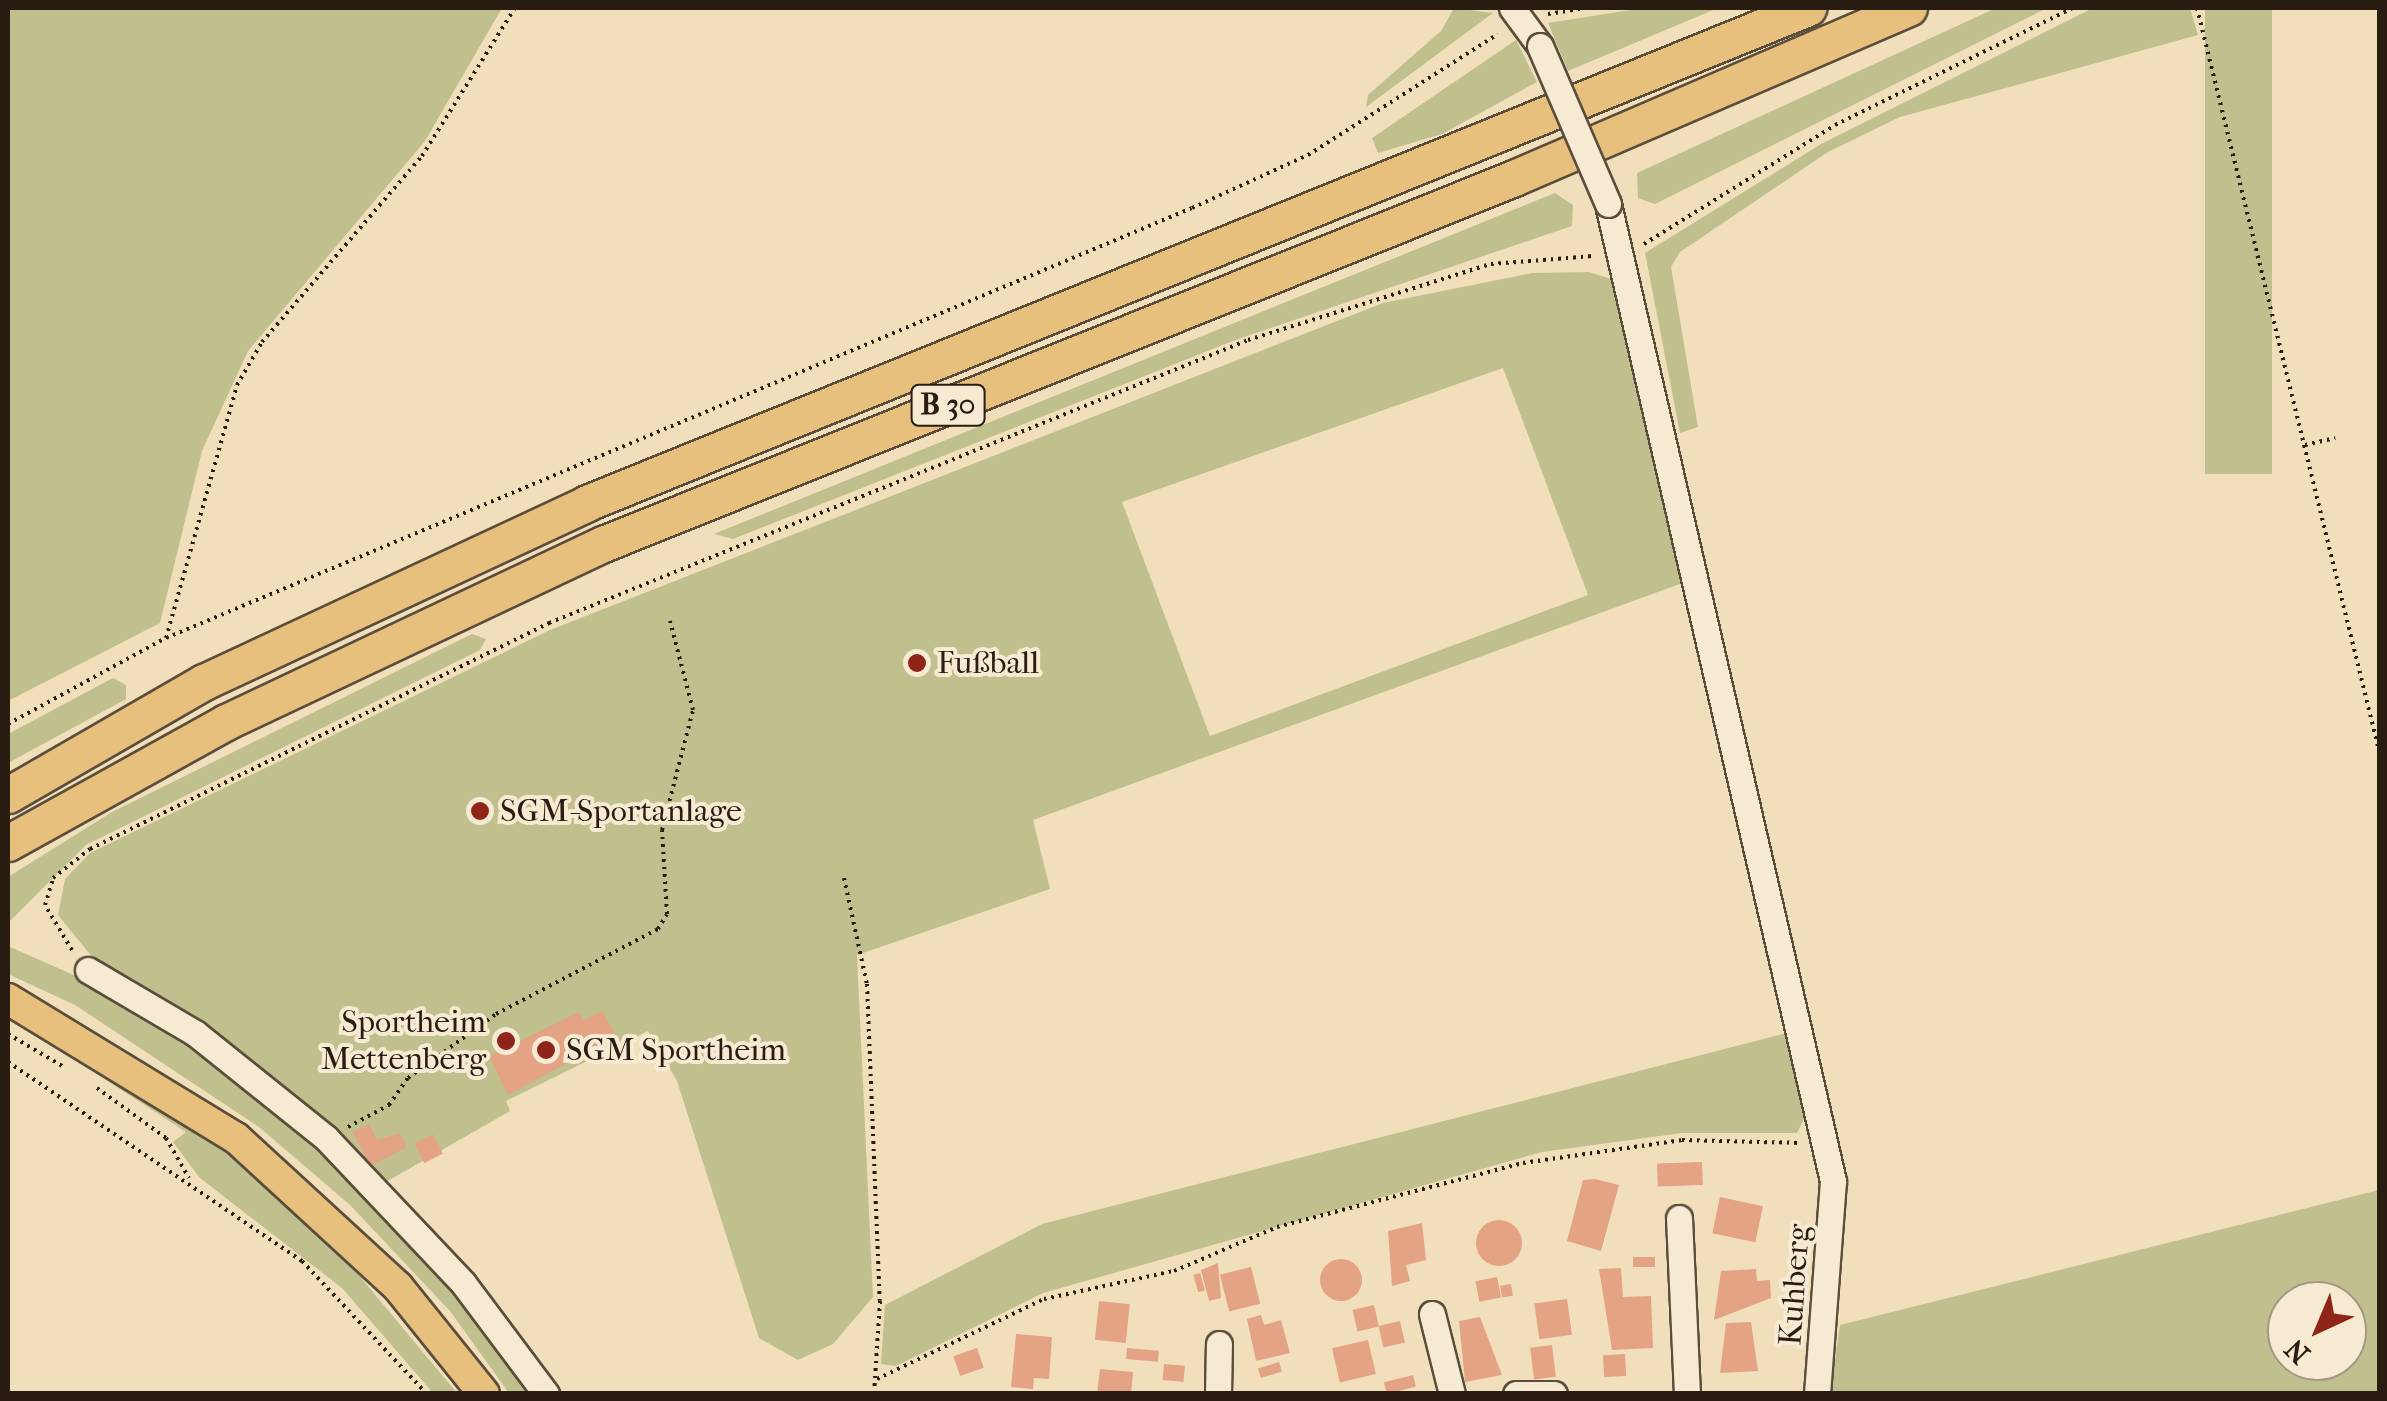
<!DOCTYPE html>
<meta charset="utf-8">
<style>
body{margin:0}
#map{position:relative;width:2387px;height:1401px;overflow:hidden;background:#f1dfbb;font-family:"IM FELL French Canon",serif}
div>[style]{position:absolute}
.green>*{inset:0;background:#bfc08d;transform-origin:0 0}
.building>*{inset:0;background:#e4a384;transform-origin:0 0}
.round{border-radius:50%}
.path>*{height:4px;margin-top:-2px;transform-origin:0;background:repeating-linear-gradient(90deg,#291c10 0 2.5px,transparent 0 7.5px)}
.roads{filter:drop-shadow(2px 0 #5b4d3b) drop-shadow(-2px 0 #5b4d3b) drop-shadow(0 2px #5b4d3b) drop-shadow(0 -2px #5b4d3b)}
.minor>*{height:25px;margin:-12.5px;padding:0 12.5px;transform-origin:12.5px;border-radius:12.5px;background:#f6ead3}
.major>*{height:30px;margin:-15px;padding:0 15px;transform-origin:15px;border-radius:15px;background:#e8c07e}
.highway>*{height:35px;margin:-17.5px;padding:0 17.5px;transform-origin:17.5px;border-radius:17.5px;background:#e8c07e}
.bridges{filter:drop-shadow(2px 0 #5b4d3b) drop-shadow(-2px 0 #5b4d3b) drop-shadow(0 2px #5b4d3b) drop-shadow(0 -2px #5b4d3b)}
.minor-bridge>*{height:25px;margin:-12.5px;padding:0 12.5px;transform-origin:12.5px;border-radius:12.5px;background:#f6ead3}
.dots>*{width:28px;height:28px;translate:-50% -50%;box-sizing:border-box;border:5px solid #f6ead3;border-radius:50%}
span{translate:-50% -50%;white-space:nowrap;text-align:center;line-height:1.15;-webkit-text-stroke:8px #f6ead3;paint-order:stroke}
.shield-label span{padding:2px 8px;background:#f6ead3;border:2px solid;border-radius:8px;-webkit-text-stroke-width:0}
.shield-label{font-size:30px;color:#291c10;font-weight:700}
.poi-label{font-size:32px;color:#291c10}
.left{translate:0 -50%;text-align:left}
.right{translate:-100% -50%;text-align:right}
.street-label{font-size:32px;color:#291c10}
.frame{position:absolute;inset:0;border:10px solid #291c10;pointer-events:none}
.north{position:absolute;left:2267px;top:1281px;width:100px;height:100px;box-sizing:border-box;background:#f6ead3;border:2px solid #a49885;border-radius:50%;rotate:224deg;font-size:28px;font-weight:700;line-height:40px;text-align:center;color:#291c10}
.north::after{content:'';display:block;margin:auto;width:35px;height:45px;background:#8f2418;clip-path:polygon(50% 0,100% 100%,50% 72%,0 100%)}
</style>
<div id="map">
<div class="green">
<div style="clip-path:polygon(8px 8px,502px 8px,425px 141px,248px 351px,202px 451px,160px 623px,8px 701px)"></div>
<div style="clip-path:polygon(1454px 8px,1493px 13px,1366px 107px,1368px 95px,1441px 31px)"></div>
<div style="clip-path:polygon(1643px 8px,1718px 8px,1568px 71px,1548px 23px)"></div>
<div style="clip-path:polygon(1996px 8px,2047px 8px,1655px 204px,1638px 198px,1637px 173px)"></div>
<div style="clip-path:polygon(2093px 8px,2190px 8px,2198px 35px,1900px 117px,1828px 152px,1680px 252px,1671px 267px,1698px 427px,1680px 433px,1645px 253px,1821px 144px)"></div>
<div style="left:2205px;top:8px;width:67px;height:466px"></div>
<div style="clip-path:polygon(1516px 40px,1537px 82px,1442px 134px,1378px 153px,1372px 138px)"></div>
<div style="clip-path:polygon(1555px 193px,1573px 205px,1572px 226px,1238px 339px,733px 539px,714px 534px)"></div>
<div style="clip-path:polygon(evenodd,1589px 272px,1614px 280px,1688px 581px,1033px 820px,1050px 889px,857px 955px,873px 1297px,833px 1344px,798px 1360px,759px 1338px,677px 1081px,648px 1031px,506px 1101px,510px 1111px,386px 1182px,299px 1102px,98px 964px,58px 915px,65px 879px,90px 853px,550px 630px,1383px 303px,1532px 273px,1589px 272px,1503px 368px,1588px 595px,1210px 736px,1122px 502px,1503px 368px)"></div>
<div style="clip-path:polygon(472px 634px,486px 639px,480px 650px,86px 845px,8px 923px,8px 877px,112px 812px)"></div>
<div style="clip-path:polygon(113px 678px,126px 685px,126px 699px,8px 763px,8px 734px)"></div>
<div style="clip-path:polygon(8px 946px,94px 984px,200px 1050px,302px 1130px,458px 1286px,536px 1393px,509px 1393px,450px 1311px,350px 1205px,259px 1127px,75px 1005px,8px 974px)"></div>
<div style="clip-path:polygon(8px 1016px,158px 1101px,253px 1172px,327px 1237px,457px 1393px,433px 1393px,342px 1288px,200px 1178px,173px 1142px,186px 1132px)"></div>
<div style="clip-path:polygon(1795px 1031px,1811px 1105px,1797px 1133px,1682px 1133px,1542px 1152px,1043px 1293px,896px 1366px,881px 1364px,885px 1305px,1042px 1224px)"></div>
<div style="clip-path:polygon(evenodd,2379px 1190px,2379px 1393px,1830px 1393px,1840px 1325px,2379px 1190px,2287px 1301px,2347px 1301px,2347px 1361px,2287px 1361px,2287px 1301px)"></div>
</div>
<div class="building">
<div style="clip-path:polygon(603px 1011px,616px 1037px,508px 1095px,489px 1056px,579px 1012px,584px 1020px)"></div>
<div style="clip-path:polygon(369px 1124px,377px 1140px,400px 1133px,407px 1147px,370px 1166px,353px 1132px)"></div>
<div style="left:433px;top:1134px;width:22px;height:21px;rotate:63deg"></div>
<div style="left:1702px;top:1162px;width:23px;height:45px;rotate:88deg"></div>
<div style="clip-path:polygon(1595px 1179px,1619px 1185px,1601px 1251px,1567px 1241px,1583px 1180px)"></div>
<div style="left:1720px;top:1197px;width:44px;height:37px;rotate:12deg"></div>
<div class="round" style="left:1476px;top:1220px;width:46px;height:46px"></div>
<div style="clip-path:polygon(1422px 1223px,1426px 1260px,1406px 1265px,1410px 1281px,1392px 1286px,1388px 1231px)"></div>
<div style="left:1655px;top:1257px;width:10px;height:22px;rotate:90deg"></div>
<div class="round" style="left:1320px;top:1259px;width:42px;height:42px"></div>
<div style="clip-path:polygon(1218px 1263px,1221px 1298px,1209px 1301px,1201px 1270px)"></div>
<div style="left:1251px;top:1267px;width:38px;height:32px;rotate:76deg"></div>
<div style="clip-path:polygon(1621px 1268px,1623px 1297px,1651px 1296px,1653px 1348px,1612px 1350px,1599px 1269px)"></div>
<div style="clip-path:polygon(1756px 1269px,1757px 1281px,1770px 1280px,1771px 1298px,1714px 1320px,1721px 1271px)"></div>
<div style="left:1200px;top:1273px;width:18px;height:7px;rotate:74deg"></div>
<div style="left:1497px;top:1277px;width:21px;height:22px;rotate:79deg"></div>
<div style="left:1511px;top:1284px;width:12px;height:11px;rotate:81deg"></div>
<div style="left:1567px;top:1299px;width:36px;height:33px;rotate:82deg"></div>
<div style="left:1099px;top:1301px;width:31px;height:39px;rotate:6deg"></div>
<div style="left:1374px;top:1305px;width:22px;height:22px;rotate:77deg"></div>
<div style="clip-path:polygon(1261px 1315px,1264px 1325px,1281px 1320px,1290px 1353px,1256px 1361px,1247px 1319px)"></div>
<div style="clip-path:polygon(1480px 1317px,1502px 1375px,1465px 1382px,1459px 1321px)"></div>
<div style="left:1400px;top:1321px;width:22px;height:22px;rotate:77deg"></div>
<div style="clip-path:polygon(1751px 1322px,1758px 1371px,1720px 1373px,1726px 1323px)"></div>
<div style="clip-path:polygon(1016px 1334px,1052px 1337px,1049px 1379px,1034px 1378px,1033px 1389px,1011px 1387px)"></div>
<div style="left:1368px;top:1340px;width:35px;height:37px;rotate:77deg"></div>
<div style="left:1552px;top:1345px;width:32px;height:22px;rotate:83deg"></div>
<div style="left:977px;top:1348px;width:21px;height:25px;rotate:71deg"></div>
<div style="left:1127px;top:1348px;width:32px;height:11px;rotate:5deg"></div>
<div style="left:1625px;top:1354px;width:22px;height:22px;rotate:87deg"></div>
<div style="left:1279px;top:1362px;width:10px;height:22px;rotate:73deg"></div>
<div style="left:1164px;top:1364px;width:21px;height:16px;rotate:5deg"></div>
<div style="clip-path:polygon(1100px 1369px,1133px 1372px,1131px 1394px,1097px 1394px)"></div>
<div style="left:1413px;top:1375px;width:12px;height:30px;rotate:76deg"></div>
</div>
<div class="path">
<div style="left:2197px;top:8px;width:769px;rotate:76.23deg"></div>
<div style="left:1548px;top:14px;width:39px;rotate:-9deg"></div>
<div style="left:1644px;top:244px;width:225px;rotate:-31.9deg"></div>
<div style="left:1835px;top:125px;width:265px;rotate:-26.2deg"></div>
<div style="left:2305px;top:445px;width:31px;rotate:-13deg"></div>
<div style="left:166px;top:638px;width:1112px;rotate:-22.74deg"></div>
<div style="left:1192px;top:208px;width:128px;rotate:-24.6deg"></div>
<div style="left:1308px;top:155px;width:225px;rotate:-32.5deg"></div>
<div style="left:8px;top:724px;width:180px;rotate:-28.6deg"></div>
<div style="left:166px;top:638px;width:263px;rotate:-74.3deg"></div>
<div style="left:237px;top:385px;width:50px;rotate:-59.8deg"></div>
<div style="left:262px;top:342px;width:245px;rotate:-49.3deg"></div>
<div style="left:422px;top:156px;width:175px;rotate:-57.9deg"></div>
<div style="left:844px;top:878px;width:108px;rotate:77.8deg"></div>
<div style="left:867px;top:984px;width:317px;rotate:87.7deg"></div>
<div style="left:880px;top:1301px;width:93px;rotate:93.7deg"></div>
<div style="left:72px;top:950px;width:52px;rotate:-121deg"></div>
<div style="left:45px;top:905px;width:28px;rotate:-73deg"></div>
<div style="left:53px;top:878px;width:47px;rotate:-38.1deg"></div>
<div style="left:90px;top:849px;width:512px;rotate:-26.21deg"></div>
<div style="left:549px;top:623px;width:754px;rotate:-22.04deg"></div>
<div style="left:1248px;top:340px;width:255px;rotate:-17.4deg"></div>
<div style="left:1491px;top:264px;width:102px;rotate:-4.5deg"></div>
<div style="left:8px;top:1034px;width:65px;rotate:30.5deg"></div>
<div style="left:8px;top:1062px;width:355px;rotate:34.1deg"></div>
<div style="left:302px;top:1261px;width:183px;rotate:46.8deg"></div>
<div style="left:97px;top:1088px;width:85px;rotate:35.9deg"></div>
<div style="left:166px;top:1138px;width:46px;rotate:60.1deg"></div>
<div style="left:348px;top:1127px;width:47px;rotate:-28.2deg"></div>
<div style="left:389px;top:1105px;width:33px;rotate:-55deg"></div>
<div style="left:408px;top:1078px;width:109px;rotate:-36deg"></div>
<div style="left:496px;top:1014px;width:183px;rotate:-27.7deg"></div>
<div style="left:658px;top:929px;width:17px;rotate:-59deg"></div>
<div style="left:667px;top:914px;width:84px;rotate:-93.4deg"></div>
<div style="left:662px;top:830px;width:124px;rotate:-75.5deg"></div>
<div style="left:693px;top:710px;width:92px;rotate:-104.5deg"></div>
<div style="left:877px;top:1379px;width:185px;rotate:-25.6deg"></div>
<div style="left:1044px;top:1299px;width:133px;rotate:-12.2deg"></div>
<div style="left:1174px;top:1271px;width:112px;rotate:-23.1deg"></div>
<div style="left:1277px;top:1227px;width:254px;rotate:-14.6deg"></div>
<div style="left:1523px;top:1163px;width:161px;rotate:-8.2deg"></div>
<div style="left:1682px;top:1140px;width:119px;rotate:1.4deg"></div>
</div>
<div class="roads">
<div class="minor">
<div style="left:1512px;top:8px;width:47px;rotate:53.6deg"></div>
<div style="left:1608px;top:204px;width:1003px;rotate:77.03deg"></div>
<div style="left:1833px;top:1181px;width:214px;rotate:94.3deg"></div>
<div style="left:88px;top:970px;width:124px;rotate:30.5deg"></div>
<div style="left:195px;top:1033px;width:168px;rotate:38.7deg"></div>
<div style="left:326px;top:1138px;width:199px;rotate:46.6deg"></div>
<div style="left:463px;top:1283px;width:139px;rotate:53.2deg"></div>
<div style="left:1679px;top:1218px;width:176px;rotate:87.4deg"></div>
<div style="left:1432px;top:1314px;width:82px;rotate:76deg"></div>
<div style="left:1218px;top:1394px;width:50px;rotate:-88.9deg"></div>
<div style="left:1516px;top:1394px;width:38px"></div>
</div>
<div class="major">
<div style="left:8px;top:999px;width:267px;rotate:31.4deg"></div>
<div style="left:236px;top:1138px;width:220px;rotate:42.6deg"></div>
<div style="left:398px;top:1287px;width:137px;rotate:51.2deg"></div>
</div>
<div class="highway">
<div style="left:8px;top:795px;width:226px;rotate:-30deg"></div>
<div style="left:204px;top:682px;width:423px;rotate:-25deg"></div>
<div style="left:587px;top:503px;width:1318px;rotate:-22.07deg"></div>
<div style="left:8px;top:843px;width:249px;rotate:-29deg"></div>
<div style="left:226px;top:722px;width:417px;rotate:-25.3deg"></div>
<div style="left:603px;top:544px;width:982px;rotate:-21.89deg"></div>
<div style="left:1514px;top:178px;width:430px;rotate:-23.3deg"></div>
</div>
</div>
<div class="bridges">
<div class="minor-bridge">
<div style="left:1540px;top:46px;width:172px;rotate:66.7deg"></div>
</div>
</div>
<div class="dots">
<div style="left:917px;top:663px;background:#8f2418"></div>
<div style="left:480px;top:811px;background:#8f2418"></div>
<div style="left:506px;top:1041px;background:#8f2418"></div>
<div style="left:546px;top:1050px;background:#8f2418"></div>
</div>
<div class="shield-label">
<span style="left:948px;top:405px">B 30</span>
</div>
<div class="poi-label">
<span class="left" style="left:937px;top:663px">Fußball</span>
<span class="left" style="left:500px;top:811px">SGM-Sportanlage</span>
<span class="right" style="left:486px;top:1041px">Sportheim<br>Mettenberg</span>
<span class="left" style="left:566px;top:1050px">SGM Sportheim</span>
</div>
<div class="street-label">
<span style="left:1795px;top:1285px;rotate:-86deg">Kuhberg</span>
</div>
<div class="frame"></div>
<div class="north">N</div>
</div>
